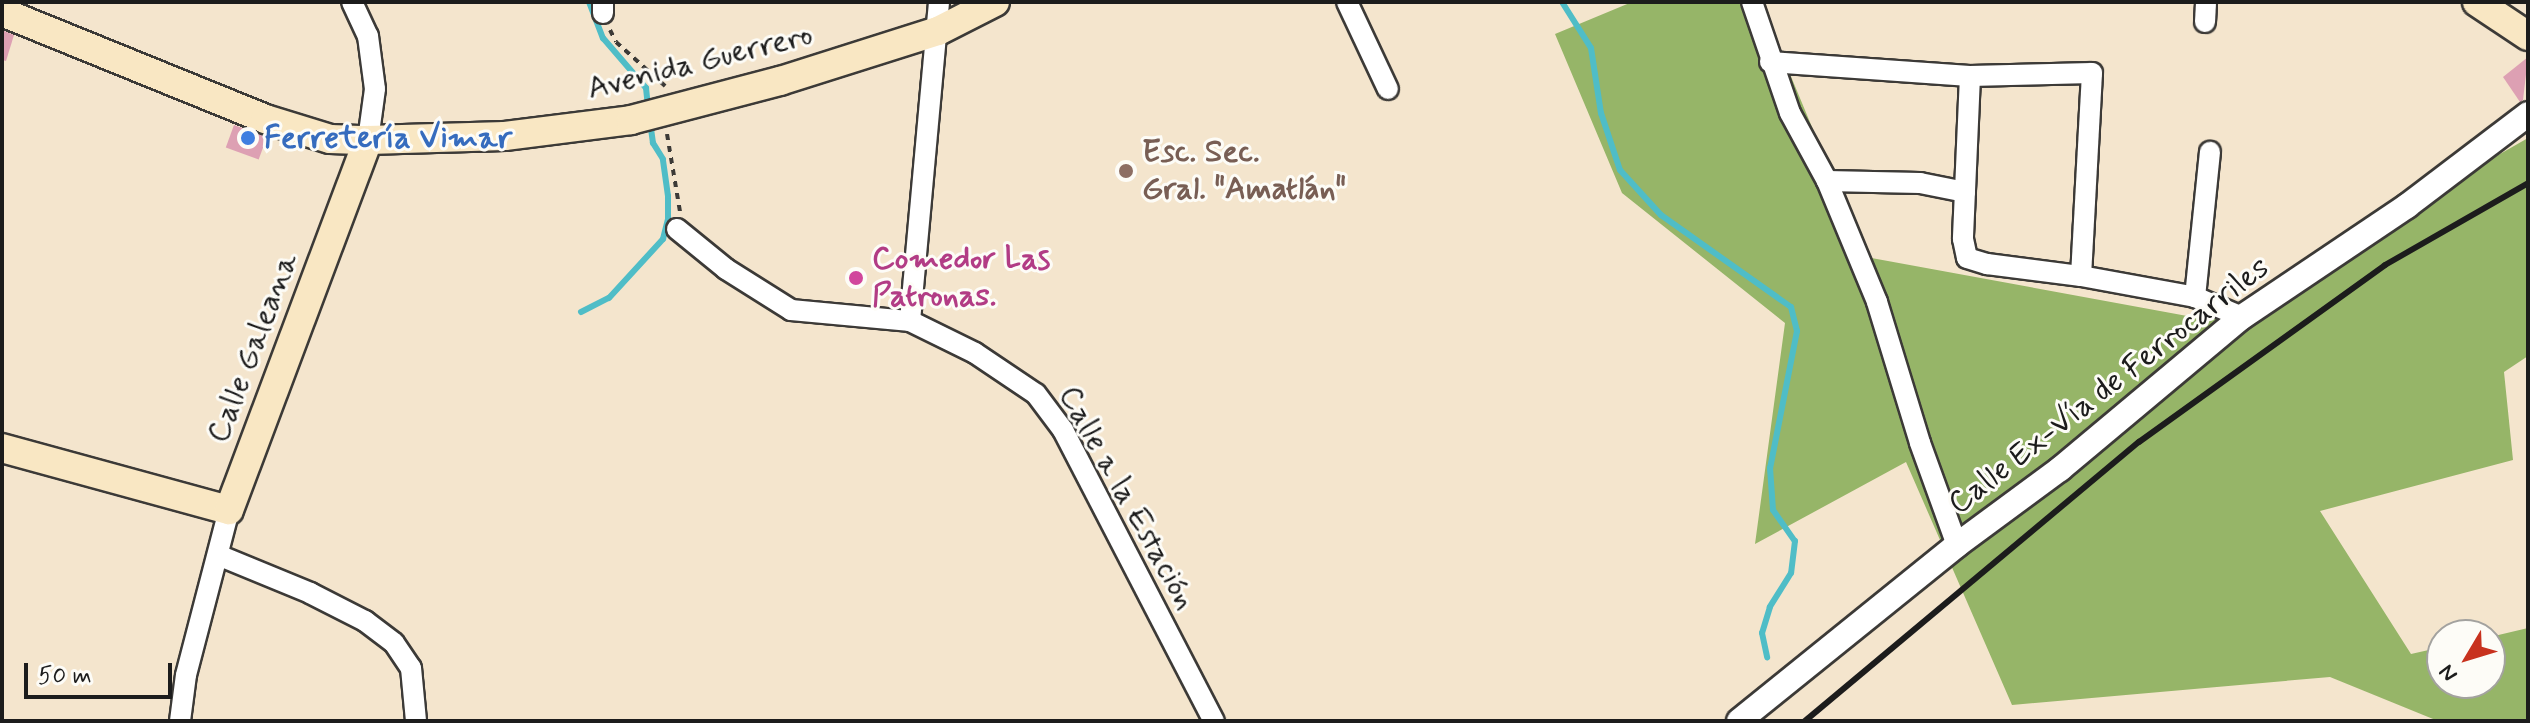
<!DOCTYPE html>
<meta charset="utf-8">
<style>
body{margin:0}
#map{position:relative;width:2530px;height:723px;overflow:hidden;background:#f4e5cd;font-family:Mynerve,sans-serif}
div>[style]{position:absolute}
.forest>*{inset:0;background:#96b568}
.stream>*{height:6px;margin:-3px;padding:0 3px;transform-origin:3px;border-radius:3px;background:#4fbdc7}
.building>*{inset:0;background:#dda0b3;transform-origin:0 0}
.path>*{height:4px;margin-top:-2px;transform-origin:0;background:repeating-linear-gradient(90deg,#3c3a37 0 6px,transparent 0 12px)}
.roads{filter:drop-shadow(2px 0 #3c3a37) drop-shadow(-2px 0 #3c3a37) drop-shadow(0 2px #3c3a37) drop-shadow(0 -2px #3c3a37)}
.minor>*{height:20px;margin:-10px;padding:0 10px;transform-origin:10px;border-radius:10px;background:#fff}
.tertiary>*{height:24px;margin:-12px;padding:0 12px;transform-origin:12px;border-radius:12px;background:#fff}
.secondary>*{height:28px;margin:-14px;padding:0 14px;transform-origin:14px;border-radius:14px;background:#f9e7c3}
.rail>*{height:6px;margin:-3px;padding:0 3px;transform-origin:3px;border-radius:3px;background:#1c1c1c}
.dots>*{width:22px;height:22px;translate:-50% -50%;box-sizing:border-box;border:4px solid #fdfcf7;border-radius:50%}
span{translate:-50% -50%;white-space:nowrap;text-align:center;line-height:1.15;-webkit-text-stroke:6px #fdfcf7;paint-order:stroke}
.street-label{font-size:32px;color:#1c1c1c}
.shop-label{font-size:32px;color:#366cbe;font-weight:700}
.left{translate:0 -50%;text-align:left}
.education-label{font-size:32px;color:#785e54;font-weight:700}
.hotel-label{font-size:32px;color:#b23c85;font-weight:700}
.frame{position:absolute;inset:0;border:4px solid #1c1c1c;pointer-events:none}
.north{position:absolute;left:2426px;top:619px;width:80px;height:80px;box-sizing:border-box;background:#fdfcf7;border:2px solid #a3a29f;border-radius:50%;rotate:232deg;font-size:22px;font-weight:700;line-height:32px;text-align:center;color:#1c1c1c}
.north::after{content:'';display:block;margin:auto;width:28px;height:36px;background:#c8321e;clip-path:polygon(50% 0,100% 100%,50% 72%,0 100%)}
.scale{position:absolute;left:24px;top:663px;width:148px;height:36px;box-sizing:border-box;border:4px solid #1c1c1c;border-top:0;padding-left:10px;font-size:24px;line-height:28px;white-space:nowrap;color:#1c1c1c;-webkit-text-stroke:6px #fdfcf7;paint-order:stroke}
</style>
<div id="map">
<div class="forest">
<div style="clip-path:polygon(1632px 2px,1760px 2px,1866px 257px,2209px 320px,2528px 138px,2528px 356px,2504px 372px,2513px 460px,2320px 511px,2411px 654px,2442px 647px,2442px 683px,2490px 683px,2490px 637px,2528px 628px,2528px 721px,2438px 721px,2330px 677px,2012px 705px,1906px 462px,1755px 544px,1785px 323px,1622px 193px,1555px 34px)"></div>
</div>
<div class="stream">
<div style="left:589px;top:2px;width:39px;rotate:69deg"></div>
<div style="left:603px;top:38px;width:66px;rotate:49.3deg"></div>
<div style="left:646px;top:88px;width:19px;rotate:84deg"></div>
<div style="left:1562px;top:2px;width:54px;rotate:57.8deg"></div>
<div style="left:1591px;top:48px;width:66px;rotate:81.3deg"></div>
<div style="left:1601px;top:113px;width:60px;rotate:71.6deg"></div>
<div style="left:1620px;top:170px;width:61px;rotate:47.7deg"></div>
<div style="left:1661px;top:215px;width:159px;rotate:35.3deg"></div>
<div style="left:1791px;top:307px;width:25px;rotate:76deg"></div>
<div style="left:1797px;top:331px;width:140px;rotate:101.1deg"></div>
<div style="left:1770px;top:468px;width:42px;rotate:85.9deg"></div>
<div style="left:1773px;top:510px;width:38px;rotate:55deg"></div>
<div style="left:1795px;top:541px;width:32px;rotate:97deg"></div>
<div style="left:1791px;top:573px;width:40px;rotate:122deg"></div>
<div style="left:1770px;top:607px;width:27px;rotate:107deg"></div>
<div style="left:1762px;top:633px;width:25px;rotate:78deg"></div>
<div style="left:581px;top:312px;width:31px;rotate:-27deg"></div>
<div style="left:609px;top:298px;width:80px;rotate:-47.5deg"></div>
<div style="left:663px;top:239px;width:21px;rotate:-76deg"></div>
<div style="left:668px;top:219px;width:23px;rotate:-90deg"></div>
<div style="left:668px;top:196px;width:37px;rotate:-98deg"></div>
<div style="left:663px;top:159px;width:19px;rotate:-122deg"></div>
<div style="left:653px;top:143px;width:21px;rotate:-98deg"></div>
</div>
<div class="building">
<div style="clip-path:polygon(2px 30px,14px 35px,6px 61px,2px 60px)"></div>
<div style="clip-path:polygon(2528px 57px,2523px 100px,2520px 102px,2503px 77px)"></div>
<div style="left:234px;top:125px;width:35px;height:24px;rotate:20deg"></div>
</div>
<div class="path">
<div style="left:610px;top:30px;width:13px;rotate:63deg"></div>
<div style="left:616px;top:42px;width:66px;rotate:41.9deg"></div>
<div style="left:667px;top:134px;width:79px;rotate:80.5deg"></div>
</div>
<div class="roads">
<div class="minor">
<div style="left:352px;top:2px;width:38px;rotate:65deg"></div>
<div style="left:368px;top:36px;width:53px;rotate:82.5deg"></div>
<div style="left:375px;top:89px;width:51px;rotate:97.8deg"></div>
<div style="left:1347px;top:2px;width:96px;rotate:64.8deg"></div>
<div style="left:1752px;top:2px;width:117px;rotate:71.1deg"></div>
<div style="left:1790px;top:113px;width:77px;rotate:61.4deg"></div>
<div style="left:1827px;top:181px;width:131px;rotate:67.5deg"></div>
<div style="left:1877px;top:302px;width:147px;rotate:73deg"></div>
<div style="left:1920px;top:443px;width:109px;rotate:70.1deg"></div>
<div style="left:603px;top:13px;width:11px;rotate:-90deg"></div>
<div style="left:2205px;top:22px;width:20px;rotate:-87deg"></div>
<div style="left:1770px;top:62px;width:200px;rotate:4deg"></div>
<div style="left:1970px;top:76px;width:122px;rotate:-1.4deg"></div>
<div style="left:2092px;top:73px;width:203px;rotate:93.1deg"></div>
<div style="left:1970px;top:76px;width:163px;rotate:92.5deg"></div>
<div style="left:1963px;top:239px;width:19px;rotate:78deg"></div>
<div style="left:1967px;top:258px;width:21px;rotate:17deg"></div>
<div style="left:1987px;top:264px;width:95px;rotate:7.3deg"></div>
<div style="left:2081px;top:276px;width:116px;rotate:10.4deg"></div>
<div style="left:2195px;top:297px;width:51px;rotate:23.1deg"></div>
<div style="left:1827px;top:181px;width:93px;rotate:1.2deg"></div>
<div style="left:1920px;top:183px;width:46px;rotate:11.3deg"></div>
<div style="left:677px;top:229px;width:63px;rotate:39.2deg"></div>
<div style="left:726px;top:269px;width:77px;rotate:32.2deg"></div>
<div style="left:791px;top:310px;width:120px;rotate:5.3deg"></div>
<div style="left:910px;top:321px;width:72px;rotate:26.2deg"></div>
<div style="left:975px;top:353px;width:73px;rotate:33.9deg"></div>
<div style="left:1036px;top:394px;width:45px;rotate:53.1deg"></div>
<div style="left:1063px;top:430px;width:328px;rotate:62.6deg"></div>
<div style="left:2195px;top:297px;width:146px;rotate:-84.1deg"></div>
<div style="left:910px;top:321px;width:320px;rotate:-84.8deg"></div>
<div style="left:218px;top:555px;width:100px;rotate:22.4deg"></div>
<div style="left:310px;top:593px;width:62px;rotate:27deg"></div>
<div style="left:365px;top:621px;width:36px;rotate:37deg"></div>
<div style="left:394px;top:643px;width:30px;rotate:56deg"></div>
<div style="left:411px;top:668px;width:53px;rotate:84.6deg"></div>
<div style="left:180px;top:721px;width:46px;rotate:-82.6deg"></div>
<div style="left:186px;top:675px;width:171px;rotate:-75.4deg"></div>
</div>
<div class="tertiary">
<div style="left:1739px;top:721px;width:280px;rotate:-38.9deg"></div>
<div style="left:1957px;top:545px;width:128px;rotate:-36.4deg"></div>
<div style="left:2060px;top:469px;width:237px;rotate:-39.9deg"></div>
<div style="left:2242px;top:317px;width:199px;rotate:-33.9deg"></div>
<div style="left:2407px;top:206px;width:152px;rotate:-37.2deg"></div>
</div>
<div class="secondary">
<div style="left:2477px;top:2px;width:61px;rotate:33.7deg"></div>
<div style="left:2px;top:12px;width:284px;rotate:22.1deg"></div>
<div style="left:265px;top:119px;width:68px;rotate:17.1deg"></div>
<div style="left:330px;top:139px;width:38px;rotate:2deg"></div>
<div style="left:368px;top:140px;width:137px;rotate:-1.7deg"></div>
<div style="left:505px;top:136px;width:127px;rotate:-7.2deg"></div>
<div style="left:631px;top:120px;width:154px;rotate:-14.7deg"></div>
<div style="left:780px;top:81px;width:166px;rotate:-17.6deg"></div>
<div style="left:938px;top:31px;width:64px;rotate:-27deg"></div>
<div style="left:2px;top:448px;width:235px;rotate:15.3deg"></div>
<div style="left:229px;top:510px;width:395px;rotate:-69.4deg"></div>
</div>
</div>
<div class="rail">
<div style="left:1805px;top:721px;width:435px;rotate:-39.9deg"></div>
<div style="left:2139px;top:442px;width:303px;rotate:-35.7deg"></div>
<div style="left:2385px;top:265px;width:165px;rotate:-29.8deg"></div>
</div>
<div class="dots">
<div style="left:248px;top:138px;background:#3f7fe0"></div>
<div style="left:1126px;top:171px;background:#8d6e63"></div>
<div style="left:856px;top:278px;background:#d1479c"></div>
</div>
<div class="street-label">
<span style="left:700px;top:62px;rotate:-14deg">Avenida Guerrero</span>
<span style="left:253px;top:348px;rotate:-69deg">Calle Galeana</span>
<span style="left:2109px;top:386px;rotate:-38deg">Calle Ex-Vía de Ferrocarriles</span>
<span style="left:1127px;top:498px;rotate:61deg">Calle a la Estación</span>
</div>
<div class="shop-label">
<span class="left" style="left:264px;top:138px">Ferretería Vimar</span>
</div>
<div class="education-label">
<span class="left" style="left:1142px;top:171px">Esc. Sec.<br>Gral. "Amatlán"</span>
</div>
<div class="hotel-label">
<span class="left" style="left:872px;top:278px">Comedor Las<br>Patronas.</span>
</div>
<div class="frame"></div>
<div class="north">N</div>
<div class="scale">50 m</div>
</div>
